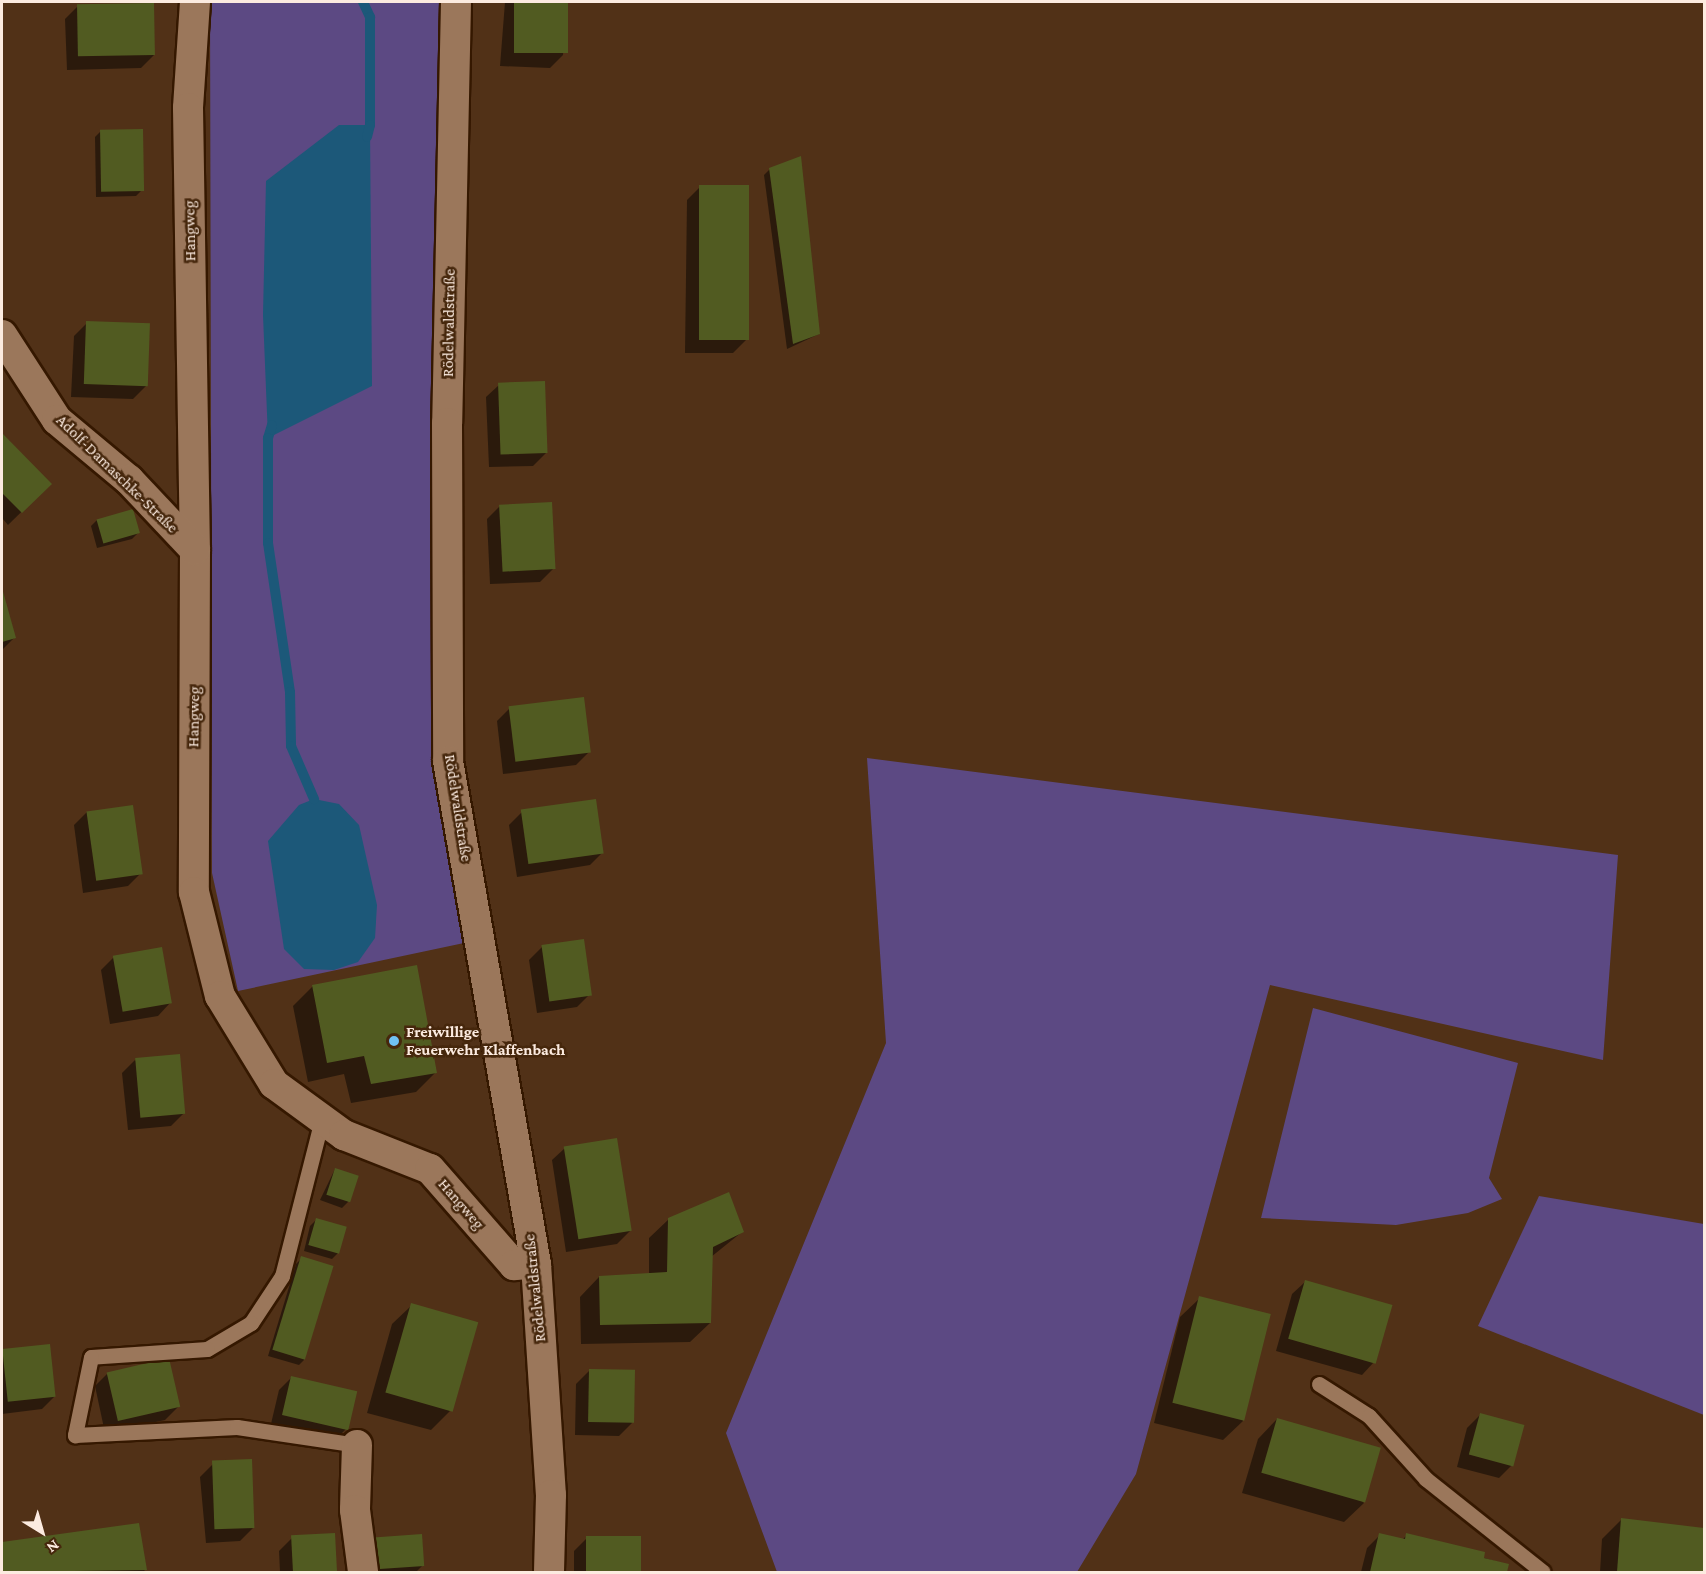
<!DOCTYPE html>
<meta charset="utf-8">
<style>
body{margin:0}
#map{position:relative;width:1706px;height:1574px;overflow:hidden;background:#513117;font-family:"Crimson Pro",serif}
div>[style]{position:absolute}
.green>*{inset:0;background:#5c4983}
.water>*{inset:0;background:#1c5879}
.shadow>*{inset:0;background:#0007}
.stream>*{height:10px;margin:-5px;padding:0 5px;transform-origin:5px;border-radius:5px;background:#1c5879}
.building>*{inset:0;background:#515b21;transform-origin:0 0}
.roads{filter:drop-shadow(2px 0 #351800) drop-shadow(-2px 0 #351800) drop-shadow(0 2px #351800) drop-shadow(0 -2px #351800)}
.lane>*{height:15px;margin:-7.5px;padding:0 7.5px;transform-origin:7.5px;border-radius:7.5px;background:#9b775b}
.street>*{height:30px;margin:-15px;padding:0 15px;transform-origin:15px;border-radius:15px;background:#9b775b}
.dots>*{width:16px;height:16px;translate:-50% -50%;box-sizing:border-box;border:3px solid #46270c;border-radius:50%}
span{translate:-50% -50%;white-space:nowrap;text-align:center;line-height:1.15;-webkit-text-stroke:5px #46270c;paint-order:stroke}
.street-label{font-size:16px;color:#fcebe0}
.poi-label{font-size:16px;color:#fcebe0;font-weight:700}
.left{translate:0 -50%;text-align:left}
.frame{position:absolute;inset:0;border:3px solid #fcebe0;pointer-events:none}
.north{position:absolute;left:12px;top:1502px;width:60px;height:60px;-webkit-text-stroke:4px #46270c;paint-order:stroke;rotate:143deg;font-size:16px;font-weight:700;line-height:24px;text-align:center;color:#fcebe0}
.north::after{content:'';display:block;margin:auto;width:21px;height:27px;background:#fcebe0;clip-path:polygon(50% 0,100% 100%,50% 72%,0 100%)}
</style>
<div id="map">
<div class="green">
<div style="clip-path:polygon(210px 2px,448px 2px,435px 757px,464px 943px,238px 991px,212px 873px)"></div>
<div style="clip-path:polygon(867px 758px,1618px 855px,1603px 1060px,1270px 985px,1136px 1474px,1077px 1572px,777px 1572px,726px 1433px,886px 1043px)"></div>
<div style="clip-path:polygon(1313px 1008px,1518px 1063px,1489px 1178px,1502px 1199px,1468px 1213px,1396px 1225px,1261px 1218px)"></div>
<div style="clip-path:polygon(1539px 1196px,1704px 1224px,1704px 1415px,1478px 1326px)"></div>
</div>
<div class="water">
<div style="clip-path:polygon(339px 125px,370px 125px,372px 386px,268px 438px,263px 315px,266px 181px)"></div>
<div style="clip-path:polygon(314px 799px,339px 804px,359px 825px,377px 905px,375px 938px,358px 962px,334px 970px,304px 969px,284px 949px,268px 841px,299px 805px)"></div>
</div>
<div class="shadow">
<div style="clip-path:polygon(505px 2px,566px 2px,563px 55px,550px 68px,500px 66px)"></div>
<div style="clip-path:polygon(78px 6px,154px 55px,141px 68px,67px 70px,65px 19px)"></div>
<div style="clip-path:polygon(101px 131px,142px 190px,136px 196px,96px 197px,95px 137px)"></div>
<div style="clip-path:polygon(770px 169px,819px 334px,787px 349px,764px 175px)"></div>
<div style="clip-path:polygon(700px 187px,746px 340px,733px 353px,685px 353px,687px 200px)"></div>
<div style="clip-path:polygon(87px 323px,146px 386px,133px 399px,71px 397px,74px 336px)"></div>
<div style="clip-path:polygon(499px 385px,546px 453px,533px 466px,489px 467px,486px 397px)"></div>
<div style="clip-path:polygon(2px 436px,50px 484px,8px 525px,2px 518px)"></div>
<div style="clip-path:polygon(500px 506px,553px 569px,540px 582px,490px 584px,487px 519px)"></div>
<div style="clip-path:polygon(97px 520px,138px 533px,132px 539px,97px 548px,91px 526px)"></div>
<div style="clip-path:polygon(2px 591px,15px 637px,2px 650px)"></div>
<div style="clip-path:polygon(510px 708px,589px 752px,576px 765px,503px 774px,497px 721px)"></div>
<div style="clip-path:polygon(87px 812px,141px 873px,128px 886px,83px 893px,74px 825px)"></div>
<div style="clip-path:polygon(522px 812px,603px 852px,590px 865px,517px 877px,509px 825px)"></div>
<div style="clip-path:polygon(542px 947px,590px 994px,577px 1007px,537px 1013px,529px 960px)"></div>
<div style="clip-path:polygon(114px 957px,170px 1003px,158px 1016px,110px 1024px,101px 970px)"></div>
<div style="clip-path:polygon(313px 986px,435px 1073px,416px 1092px,351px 1103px,344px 1074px,308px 1082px,293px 1006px)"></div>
<div style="clip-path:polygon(135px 1060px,184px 1113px,171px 1126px,128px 1130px,122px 1073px)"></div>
<div style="clip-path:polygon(565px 1148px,630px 1231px,617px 1244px,566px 1252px,552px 1160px)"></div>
<div style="clip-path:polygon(335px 1169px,348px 1202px,342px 1208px,320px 1200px)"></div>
<div style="clip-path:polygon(669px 1219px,742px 1232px,711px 1257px,710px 1323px,690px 1342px,581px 1344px,580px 1297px,599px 1277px,649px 1274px,649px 1238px)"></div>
<div style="clip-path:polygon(316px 1220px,338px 1253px,332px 1259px,304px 1251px,310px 1226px)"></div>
<div style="clip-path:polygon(302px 1258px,305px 1359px,299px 1365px,268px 1356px,296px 1264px)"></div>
<div style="clip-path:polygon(1305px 1282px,1374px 1362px,1362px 1375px,1276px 1351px,1292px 1294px)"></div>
<div style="clip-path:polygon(1200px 1298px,1243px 1421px,1223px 1440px,1154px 1423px,1180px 1317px)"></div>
<div style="clip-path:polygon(412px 1305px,450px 1411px,431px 1430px,367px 1413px,392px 1324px)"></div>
<div style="clip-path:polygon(48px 1346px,55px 1396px,42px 1409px,2px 1414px,2px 1351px)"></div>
<div style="clip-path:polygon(589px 1371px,632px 1423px,619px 1436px,575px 1435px,576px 1384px)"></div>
<div style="clip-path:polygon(108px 1373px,178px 1407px,165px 1420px,105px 1433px,95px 1386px)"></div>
<div style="clip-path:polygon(291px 1378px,346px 1429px,333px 1442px,270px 1428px,279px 1390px)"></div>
<div style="clip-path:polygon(1480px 1415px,1512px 1465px,1499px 1478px,1457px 1467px,1467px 1428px)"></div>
<div style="clip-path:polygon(1277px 1419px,1364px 1503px,1344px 1522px,1242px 1493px,1258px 1439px)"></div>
<div style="clip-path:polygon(213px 1464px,253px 1528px,240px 1541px,206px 1543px,200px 1477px)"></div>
<div style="clip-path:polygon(1622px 1519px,1704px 1529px,1704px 1572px,1600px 1572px,1602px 1539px)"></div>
<div style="clip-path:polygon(138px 1525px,145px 1570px,143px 1572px,2px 1572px,2px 1543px)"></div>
<div style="clip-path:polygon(333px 1535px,336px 1572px,280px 1572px,279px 1551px,292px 1538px)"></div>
<div style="clip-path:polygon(1380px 1535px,1402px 1540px,1407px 1535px,1508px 1565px,1506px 1572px,1361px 1572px,1367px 1548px)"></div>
<div style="clip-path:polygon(640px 1537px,640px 1572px,574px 1572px,574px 1551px,587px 1538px)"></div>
<div style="clip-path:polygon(365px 1544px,422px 1566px,416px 1572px,366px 1572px)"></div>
</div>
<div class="stream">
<div style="left:363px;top:2px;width:17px;rotate:65deg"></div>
<div style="left:370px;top:17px;width:108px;rotate:90deg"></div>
<div style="left:370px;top:125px;width:12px;rotate:104deg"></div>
<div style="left:272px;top:425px;width:14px;rotate:107deg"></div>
<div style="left:268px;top:438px;width:105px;rotate:90deg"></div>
<div style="left:268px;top:543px;width:151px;rotate:81.6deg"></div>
<div style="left:290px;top:692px;width:54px;rotate:88.9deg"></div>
<div style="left:291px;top:746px;width:58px;rotate:66.5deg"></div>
</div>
<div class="building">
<div style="left:514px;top:2px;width:54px;height:51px"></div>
<div style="left:154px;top:3px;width:52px;height:77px;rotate:89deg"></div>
<div style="left:143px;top:129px;width:62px;height:43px;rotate:89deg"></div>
<div style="clip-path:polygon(801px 156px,820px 334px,793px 344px,769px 168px)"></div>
<div style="left:699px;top:185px;width:50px;height:155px"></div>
<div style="left:86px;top:321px;width:64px;height:63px;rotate:2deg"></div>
<div style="left:545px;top:381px;width:72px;height:47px;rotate:88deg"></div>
<div style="clip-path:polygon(2px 433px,52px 484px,22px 513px,2px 493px)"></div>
<div style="left:552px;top:502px;width:67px;height:53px;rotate:87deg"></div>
<div style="left:133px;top:509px;width:25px;height:38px;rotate:74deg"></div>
<div style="clip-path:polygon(2px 588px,16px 638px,2px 642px)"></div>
<div style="left:584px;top:697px;width:56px;height:76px;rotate:83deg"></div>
<div style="left:596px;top:799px;width:55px;height:76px;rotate:82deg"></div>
<div style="left:133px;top:805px;width:70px;height:47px;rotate:82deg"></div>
<div style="left:584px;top:939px;width:57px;height:43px;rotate:82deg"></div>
<div style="left:162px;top:947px;width:57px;height:50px;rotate:80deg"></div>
<div style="clip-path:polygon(417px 965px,437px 1073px,371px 1084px,364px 1056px,327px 1063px,312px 985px)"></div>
<div style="left:180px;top:1054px;width:60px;height:45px;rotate:85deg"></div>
<div style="left:617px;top:1138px;width:94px;height:54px;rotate:81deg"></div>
<div style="left:335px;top:1168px;width:25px;height:28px;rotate:18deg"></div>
<div style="clip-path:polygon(729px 1192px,744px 1232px,713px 1247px,711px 1323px,600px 1325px,599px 1276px,667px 1272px,668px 1218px)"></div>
<div style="left:316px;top:1218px;width:32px;height:28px;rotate:16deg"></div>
<div style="left:301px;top:1256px;width:34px;height:98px;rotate:17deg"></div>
<div style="left:1305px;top:1280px;width:91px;height:61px;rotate:16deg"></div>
<div style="left:1199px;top:1296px;width:74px;height:110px;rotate:14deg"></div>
<div style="left:411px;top:1303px;width:70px;height:93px;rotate:16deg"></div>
<div style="left:50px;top:1344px;width:53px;height:48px;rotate:84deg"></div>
<div style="left:169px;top:1358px;width:50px;height:64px;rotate:77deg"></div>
<div style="left:589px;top:1369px;width:46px;height:53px;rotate:1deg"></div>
<div style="left:291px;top:1376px;width:68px;height:40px;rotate:13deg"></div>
<div style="left:1480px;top:1413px;width:46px;height:43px;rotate:15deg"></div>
<div style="left:1277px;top:1418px;width:108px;height:57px;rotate:16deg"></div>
<div style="left:252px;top:1459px;width:69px;height:40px;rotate:88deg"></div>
<div style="clip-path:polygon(1621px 1518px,1704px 1528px,1704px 1572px,1617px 1572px)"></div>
<div style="clip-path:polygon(139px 1523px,147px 1570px,2px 1572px,2px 1542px)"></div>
<div style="left:335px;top:1533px;width:39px;height:44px;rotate:87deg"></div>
<div style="clip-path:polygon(1379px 1533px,1405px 1539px,1406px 1533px,1485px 1552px,1484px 1558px,1509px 1564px,1507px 1572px,1370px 1572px)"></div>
<div style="left:422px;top:1534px;width:32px;height:52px;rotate:86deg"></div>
<div style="left:586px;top:1536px;width:55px;height:36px"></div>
</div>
<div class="roads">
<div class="lane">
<div style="left:322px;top:1119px;width:162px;rotate:104.3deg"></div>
<div style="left:282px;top:1276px;width:56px;rotate:123.4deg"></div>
<div style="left:251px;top:1323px;width:51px;rotate:149.4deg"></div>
<div style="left:207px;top:1349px;width:116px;rotate:176.1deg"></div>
<div style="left:91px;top:1357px;width:80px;rotate:101.6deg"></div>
<div style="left:75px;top:1435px;width:162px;rotate:-2.8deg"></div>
<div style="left:237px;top:1427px;width:121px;rotate:8.5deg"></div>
<div style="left:1319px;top:1384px;width:59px;rotate:32.6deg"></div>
<div style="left:1369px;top:1416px;width:85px;rotate:47.9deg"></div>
<div style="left:1426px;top:1479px;width:149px;rotate:38.5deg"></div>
</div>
<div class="street">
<div style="left:195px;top:2px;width:106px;rotate:93.8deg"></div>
<div style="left:188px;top:108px;width:442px;rotate:89.1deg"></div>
<div style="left:195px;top:550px;width:342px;rotate:90.2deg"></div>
<div style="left:194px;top:892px;width:107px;rotate:76deg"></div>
<div style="left:220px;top:996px;width:103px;rotate:58.5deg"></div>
<div style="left:274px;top:1084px;width:87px;rotate:36.1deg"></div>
<div style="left:344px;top:1135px;width:92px;rotate:21.6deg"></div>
<div style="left:430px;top:1169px;width:128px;rotate:48.8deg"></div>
<div style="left:514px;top:1265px;width:22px;rotate:-3deg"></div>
<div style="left:456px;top:2px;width:421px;rotate:91.2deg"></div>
<div style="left:447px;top:423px;width:338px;rotate:89.8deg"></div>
<div style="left:448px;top:761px;width:511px;rotate:80.08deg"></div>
<div style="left:536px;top:1264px;width:231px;rotate:86.3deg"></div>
<div style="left:551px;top:1495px;width:77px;rotate:91.5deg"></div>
<div style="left:2px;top:335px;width:101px;rotate:57.1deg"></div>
<div style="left:57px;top:420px;width:94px;rotate:39.8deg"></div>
<div style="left:129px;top:480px;width:96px;rotate:46.7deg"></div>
<div style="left:357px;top:1445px;width:65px;rotate:91.8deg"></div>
<div style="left:355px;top:1510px;width:63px;rotate:82.6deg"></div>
</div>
</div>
<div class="dots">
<div style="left:394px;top:1041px;background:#70c1f4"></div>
</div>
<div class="street-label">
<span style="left:190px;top:231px;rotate:-91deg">Hangweg</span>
<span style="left:449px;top:323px;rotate:-89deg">Rödelwaldstraße</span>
<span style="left:117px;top:474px;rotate:44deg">Adolf-Damaschke-Straße</span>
<span style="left:194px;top:717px;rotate:-89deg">Hangweg</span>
<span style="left:458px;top:808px;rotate:81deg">Rödelwaldstraße</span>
<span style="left:461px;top:1204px;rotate:49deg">Hangweg</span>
<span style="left:535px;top:1288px;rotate:-96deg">Rödelwaldstraße</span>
</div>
<div class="poi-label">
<span class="left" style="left:406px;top:1041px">Freiwillige<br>Feuerwehr Klaffenbach</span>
</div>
<div class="frame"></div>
<div class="north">N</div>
</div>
